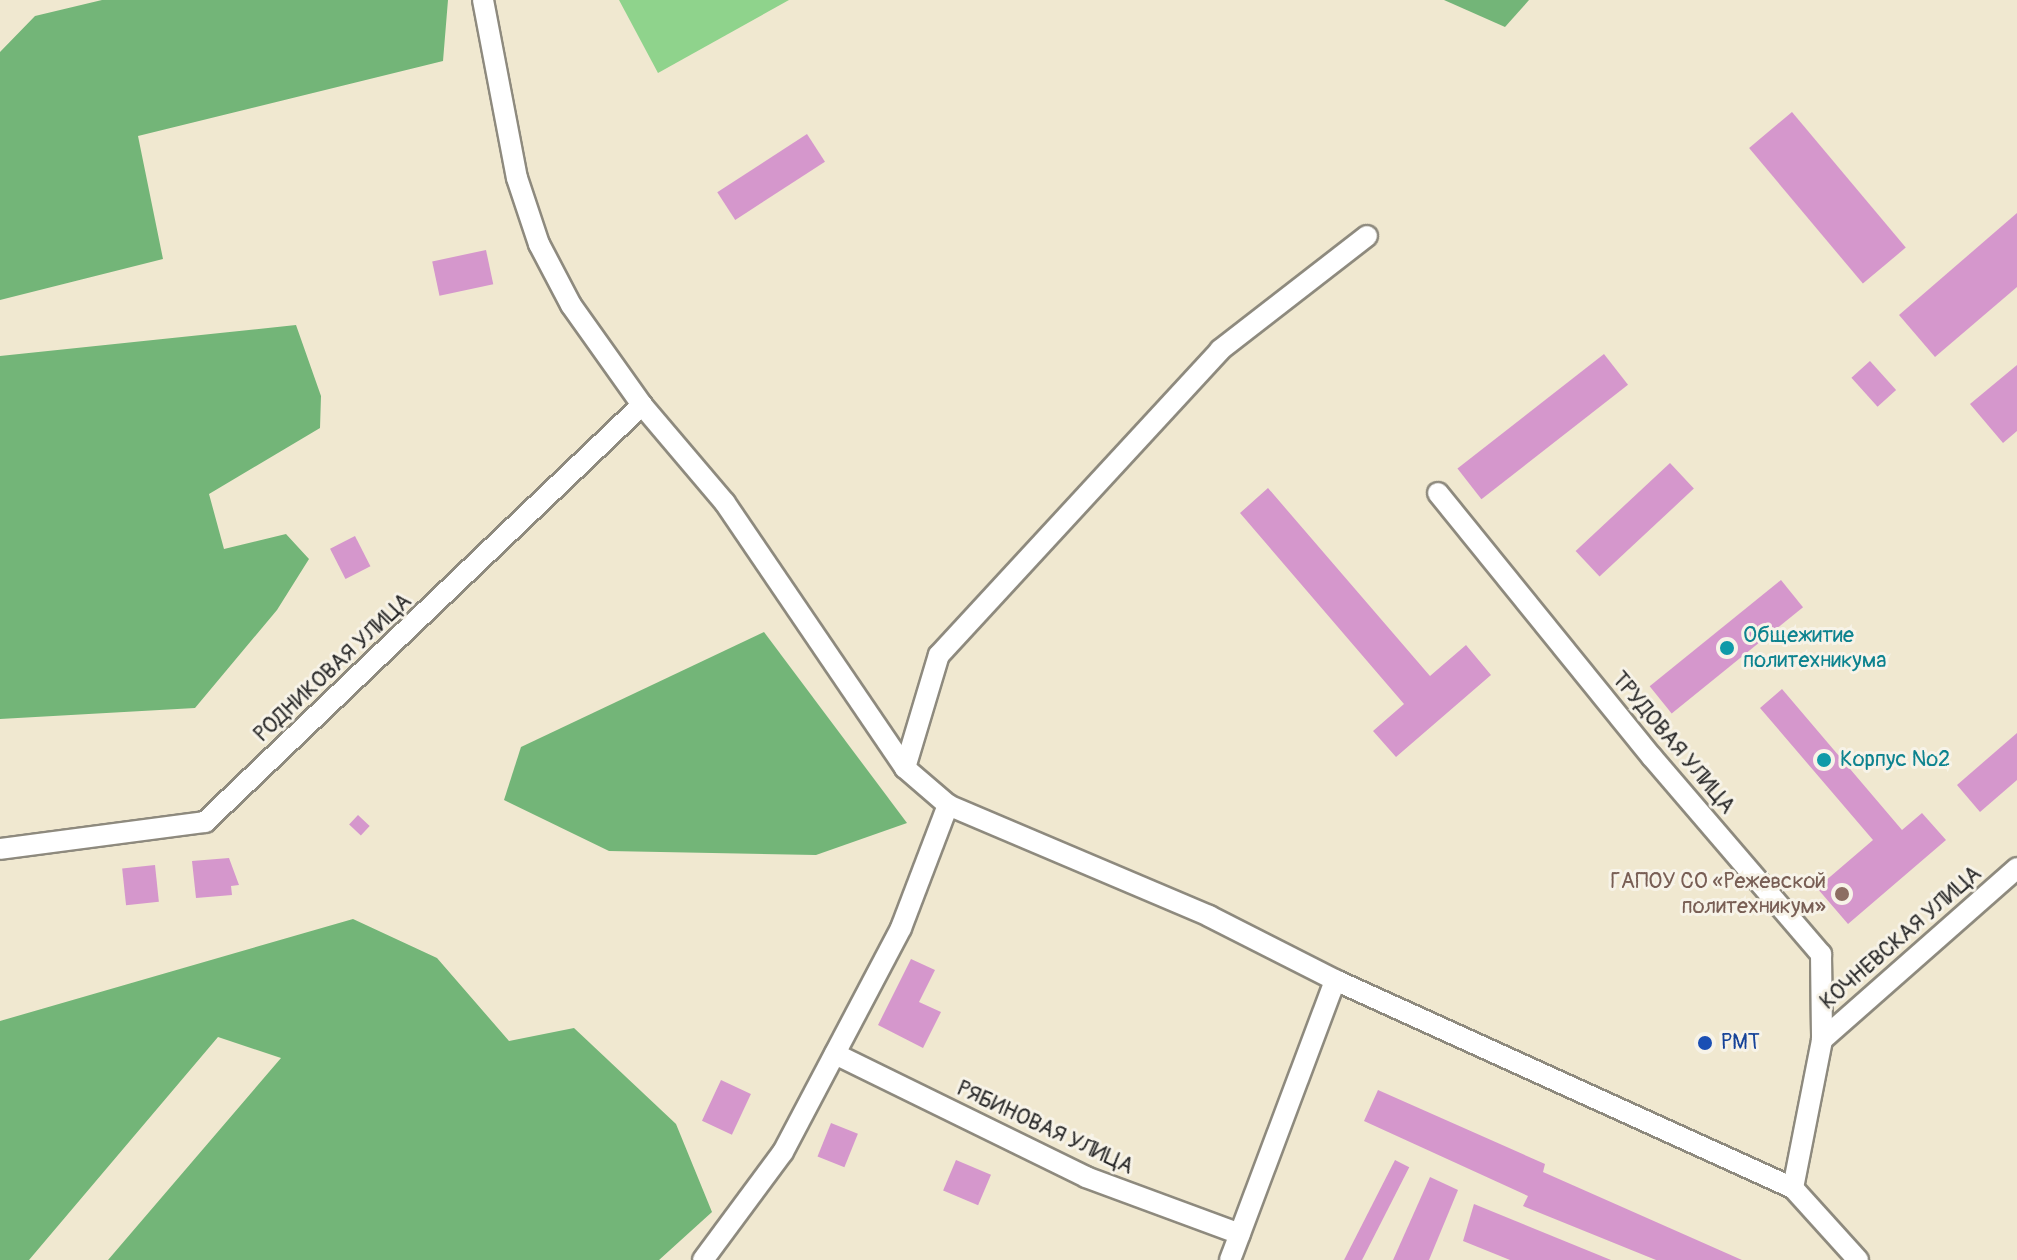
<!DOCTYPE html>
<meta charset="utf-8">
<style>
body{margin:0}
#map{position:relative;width:2017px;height:1260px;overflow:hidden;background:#f0e8d0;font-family:Pangolin,sans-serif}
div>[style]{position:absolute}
.green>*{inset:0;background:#8fd38c}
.forest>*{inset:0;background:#73b578}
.building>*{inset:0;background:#d597cc;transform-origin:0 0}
.roads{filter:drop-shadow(2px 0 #8e8a7e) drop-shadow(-2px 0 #8e8a7e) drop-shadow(0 2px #8e8a7e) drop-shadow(0 -2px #8e8a7e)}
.minor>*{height:20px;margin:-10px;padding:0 10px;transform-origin:10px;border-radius:10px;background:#fff}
.dots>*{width:22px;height:22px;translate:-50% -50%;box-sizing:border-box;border:4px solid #f7f3e8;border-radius:50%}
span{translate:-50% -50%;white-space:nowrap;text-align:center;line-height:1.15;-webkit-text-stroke:6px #f7f3e8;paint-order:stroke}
.culture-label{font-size:22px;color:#0d838f}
.left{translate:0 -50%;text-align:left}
.street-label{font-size:22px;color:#2b2b2b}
.education-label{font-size:22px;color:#785e54}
.right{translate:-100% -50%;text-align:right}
.transit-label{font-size:22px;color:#164399}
</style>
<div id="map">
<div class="green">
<div style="clip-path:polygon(619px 0,789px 0,658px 73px)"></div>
</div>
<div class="forest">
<div style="clip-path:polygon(102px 0,448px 0,443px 61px,138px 136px,163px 259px,0 300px,0 52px,35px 16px)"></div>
<div style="clip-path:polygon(1444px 0,1529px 0,1505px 27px)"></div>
<div style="clip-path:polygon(296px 325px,321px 396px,320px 428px,209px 494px,224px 549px,286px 534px,309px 559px,277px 610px,195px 708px,0 719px,0 356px)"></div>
<div style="clip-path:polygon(764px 632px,907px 823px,816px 855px,609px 851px,504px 800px,521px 747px)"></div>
<div style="clip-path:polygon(353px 919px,437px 958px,509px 1041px,574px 1028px,676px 1124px,712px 1212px,659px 1260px,108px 1260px,281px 1058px,218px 1037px,29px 1260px,0 1260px,0 1021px)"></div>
</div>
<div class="building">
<div style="left:1792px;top:112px;width:177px;height:56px;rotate:50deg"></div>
<div style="left:807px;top:134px;width:33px;height:107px;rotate:57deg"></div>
<div style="clip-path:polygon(2017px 213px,2017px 287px,1935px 357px,1899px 315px)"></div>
<div style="left:486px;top:250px;width:35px;height:55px;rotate:78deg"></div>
<div style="left:1604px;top:354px;width:39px;height:186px;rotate:52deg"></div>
<div style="left:1870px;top:361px;width:39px;height:25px;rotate:48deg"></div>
<div style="clip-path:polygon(2017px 365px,2017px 431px,2003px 443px,1970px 404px)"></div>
<div style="left:1670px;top:463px;width:35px;height:129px;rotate:47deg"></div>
<div style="clip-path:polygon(1268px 488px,1430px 676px,1466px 645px,1491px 675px,1396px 757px,1373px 731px,1404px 704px,1240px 513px)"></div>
<div style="left:355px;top:536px;width:34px;height:28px;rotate:63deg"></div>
<div style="left:1781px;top:580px;width:35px;height:169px;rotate:51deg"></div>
<div style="clip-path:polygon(1782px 689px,1902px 830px,1922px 813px,1946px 840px,1848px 924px,1817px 888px,1873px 840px,1760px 708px)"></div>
<div style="clip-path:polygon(2017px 733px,2017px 780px,1980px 812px,1957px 785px)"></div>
<div style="left:358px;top:815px;width:16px;height:13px;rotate:43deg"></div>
<div style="clip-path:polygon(229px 858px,239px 885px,231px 886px,232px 895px,196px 898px,192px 861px)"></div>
<div style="left:155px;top:865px;width:37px;height:33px;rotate:84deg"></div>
<div style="clip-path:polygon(911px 959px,935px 970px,919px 1002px,941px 1012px,923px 1048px,878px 1025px)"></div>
<div style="left:721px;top:1080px;width:33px;height:45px;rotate:25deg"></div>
<div style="clip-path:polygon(1378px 1090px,1545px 1164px,1543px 1172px,1742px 1260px,1656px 1260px,1523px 1206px,1528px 1196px,1364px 1121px)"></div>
<div style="left:831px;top:1123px;width:29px;height:36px;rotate:22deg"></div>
<div style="left:956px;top:1160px;width:38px;height:33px;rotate:23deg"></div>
<div style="left:1395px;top:1160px;width:16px;height:112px;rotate:27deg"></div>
<div style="clip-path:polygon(1430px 1177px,1458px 1190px,1429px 1260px,1393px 1260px)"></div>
<div style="clip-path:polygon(1474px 1204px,1611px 1260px,1510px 1260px,1463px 1241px)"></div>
</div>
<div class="roads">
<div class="minor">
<div style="left:483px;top:0;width:181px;rotate:79.2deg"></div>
<div style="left:517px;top:178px;width:70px;rotate:71.6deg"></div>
<div style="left:539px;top:244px;width:69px;rotate:62.3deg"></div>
<div style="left:571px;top:305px;width:123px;rotate:54.6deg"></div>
<div style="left:642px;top:405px;width:128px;rotate:49.7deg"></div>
<div style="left:725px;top:503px;width:320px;rotate:55.8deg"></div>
<div style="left:905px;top:768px;width:57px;rotate:40.7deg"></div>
<div style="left:948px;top:805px;width:284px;rotate:23deg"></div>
<div style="left:1209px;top:916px;width:141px;rotate:26.9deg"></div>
<div style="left:1335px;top:980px;width:503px;rotate:24.43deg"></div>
<div style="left:1793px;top:1188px;width:97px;rotate:47.9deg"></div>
<div style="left:1438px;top:493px;width:340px;rotate:51deg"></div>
<div style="left:1652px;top:757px;width:260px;rotate:49.4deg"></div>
<div style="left:1821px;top:954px;width:86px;rotate:89.3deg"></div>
<div style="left:905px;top:768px;width:118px;rotate:-73.3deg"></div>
<div style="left:939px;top:655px;width:415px;rotate:-47.3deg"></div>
<div style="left:1220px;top:350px;width:186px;rotate:-37.8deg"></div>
<div style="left:0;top:849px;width:207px;rotate:-7.5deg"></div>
<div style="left:205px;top:822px;width:604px;rotate:-43.66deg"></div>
<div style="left:835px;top:1054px;width:280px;rotate:26.1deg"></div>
<div style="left:1086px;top:1177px;width:164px;rotate:20.3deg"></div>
<div style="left:1793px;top:1188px;width:151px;rotate:-78.9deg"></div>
<div style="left:1822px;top:1040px;width:260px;rotate:-41.4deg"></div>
<div style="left:703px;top:1260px;width:134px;rotate:-53.5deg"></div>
<div style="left:783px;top:1152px;width:253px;rotate:-62.2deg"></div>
<div style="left:901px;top:928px;width:132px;rotate:-69.1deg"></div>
<div style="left:1230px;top:1260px;width:299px;rotate:-69.4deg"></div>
</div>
</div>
<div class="dots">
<div style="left:1727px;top:648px;background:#0f9aa8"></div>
<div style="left:1824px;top:760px;background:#0f9aa8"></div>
<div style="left:1842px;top:894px;background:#8d6e63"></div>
<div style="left:1705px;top:1043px;background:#1a4fb4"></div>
</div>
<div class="culture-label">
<span class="left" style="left:1743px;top:648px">Общежитие<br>политехникума</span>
<span class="left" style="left:1840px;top:760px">Корпус №2</span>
</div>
<div class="street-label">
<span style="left:333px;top:668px;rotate:-43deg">РОДНИКОВАЯ УЛИЦА</span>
<span style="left:1673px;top:743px;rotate:50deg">ТРУДОВАЯ УЛИЦА</span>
<span style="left:1901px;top:938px;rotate:-41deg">КОЧНЕВСКАЯ УЛИЦА</span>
<span style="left:1045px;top:1128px;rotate:25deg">РЯБИНОВАЯ УЛИЦА</span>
</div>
<div class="education-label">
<span class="right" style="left:1826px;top:894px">ГАПОУ СО «Режевской<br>политехникум»</span>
</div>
<div class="transit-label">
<span class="left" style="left:1721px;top:1043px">РМТ</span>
</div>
</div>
